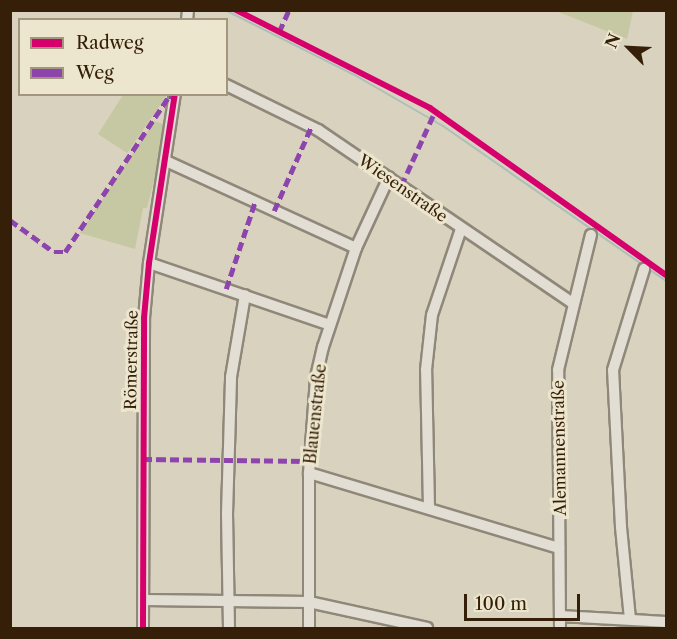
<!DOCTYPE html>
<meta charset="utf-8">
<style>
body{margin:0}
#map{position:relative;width:677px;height:639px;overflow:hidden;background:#d9d2be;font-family:"Libre Caslon Text",serif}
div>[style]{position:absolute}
.green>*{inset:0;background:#c5c8a2}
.stream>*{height:2px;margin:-1px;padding:0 1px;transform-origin:1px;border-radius:1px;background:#acc0b8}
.roads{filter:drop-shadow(2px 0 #8f887a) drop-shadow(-2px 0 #8f887a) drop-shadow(0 2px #8f887a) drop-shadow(0 -2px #8f887a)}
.minor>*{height:10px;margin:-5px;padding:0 5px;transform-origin:5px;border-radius:5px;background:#e2ded4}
.quiet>*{height:4.5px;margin-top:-2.25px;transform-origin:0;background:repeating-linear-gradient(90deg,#8e44ad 0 9px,transparent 0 13.5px)}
.cycleway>*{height:6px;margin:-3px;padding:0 3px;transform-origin:3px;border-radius:3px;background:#d6006c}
span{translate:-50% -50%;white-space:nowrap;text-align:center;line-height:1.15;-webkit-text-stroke:6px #ede6ce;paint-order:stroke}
.street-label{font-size:16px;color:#351f09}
.frame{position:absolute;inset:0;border:12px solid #351f09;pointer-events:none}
.legend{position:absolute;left:18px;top:18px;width:210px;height:78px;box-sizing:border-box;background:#ede6ce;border:2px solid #a3967f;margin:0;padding:8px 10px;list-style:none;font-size:18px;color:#351f09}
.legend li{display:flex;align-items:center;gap:12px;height:30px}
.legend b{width:30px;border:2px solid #a3967f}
.north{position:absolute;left:599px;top:18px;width:60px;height:60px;-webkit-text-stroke:4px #ede6ce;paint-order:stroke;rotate:294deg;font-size:16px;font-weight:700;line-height:24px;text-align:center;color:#351f09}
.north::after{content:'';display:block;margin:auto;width:21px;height:27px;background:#351f09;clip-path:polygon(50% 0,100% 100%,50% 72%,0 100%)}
.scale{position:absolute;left:464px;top:594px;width:116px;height:27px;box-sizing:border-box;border:3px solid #351f09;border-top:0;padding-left:8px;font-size:18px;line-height:21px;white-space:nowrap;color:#351f09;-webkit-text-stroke:4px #ede6ce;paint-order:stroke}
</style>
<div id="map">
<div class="green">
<div style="clip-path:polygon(556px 11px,633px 10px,633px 11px,627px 39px)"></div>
<div style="clip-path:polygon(123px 95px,167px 95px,127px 153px,98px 134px)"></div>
<div style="clip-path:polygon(154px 121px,163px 124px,157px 168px,147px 208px,143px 208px,135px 249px,80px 233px)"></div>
</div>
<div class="stream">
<div style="left:225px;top:10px;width:149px;rotate:26.7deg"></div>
<div style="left:358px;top:77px;width:98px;rotate:30deg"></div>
<div style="left:443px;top:126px;width:272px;rotate:34.8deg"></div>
</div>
<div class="roads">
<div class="minor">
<div style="left:187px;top:20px;width:10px;rotate:-84deg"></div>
<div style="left:226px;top:85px;width:102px;rotate:26.1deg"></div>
<div style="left:318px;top:130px;width:308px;rotate:34.2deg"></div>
<div style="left:166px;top:161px;width:209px;rotate:24.6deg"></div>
<div style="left:149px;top:263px;width:191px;rotate:18.9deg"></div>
<div style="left:309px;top:473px;width:261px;rotate:16.7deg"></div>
<div style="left:429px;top:508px;width:138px;rotate:-91.2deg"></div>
<div style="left:426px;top:370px;width:55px;rotate:-83.8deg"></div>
<div style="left:432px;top:315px;width:91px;rotate:-71.4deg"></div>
<div style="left:144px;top:600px;width:165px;rotate:0.7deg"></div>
<div style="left:309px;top:602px;width:121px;rotate:12.4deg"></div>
<div style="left:560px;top:616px;width:106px;rotate:3.2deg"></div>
<div style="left:630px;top:619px;width:92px;rotate:-95.6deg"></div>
<div style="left:621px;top:527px;width:157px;rotate:-92.9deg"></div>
<div style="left:613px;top:370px;width:106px;rotate:-72.9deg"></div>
<div style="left:143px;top:628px;width:310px;rotate:-89.8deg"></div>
<div style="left:144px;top:318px;width:55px;rotate:-84.8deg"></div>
<div style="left:149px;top:263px;width:171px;rotate:-81.3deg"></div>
<div style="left:229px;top:628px;width:114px;rotate:-91deg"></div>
<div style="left:227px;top:514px;width:137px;rotate:-88.3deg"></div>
<div style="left:231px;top:377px;width:83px;rotate:-80.3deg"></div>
<div style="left:309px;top:628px;width:155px;rotate:-90deg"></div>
<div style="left:309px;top:473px;width:96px;rotate:-85.8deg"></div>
<div style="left:316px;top:377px;width:31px;rotate:-77deg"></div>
<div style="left:323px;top:347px;width:104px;rotate:-71.6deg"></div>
<div style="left:356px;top:248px;width:78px;rotate:-65.1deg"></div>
<div style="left:560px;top:628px;width:258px;rotate:-90.4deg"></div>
<div style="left:558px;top:370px;width:139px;rotate:-76.3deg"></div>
</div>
</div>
<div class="quiet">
<div style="left:279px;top:32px;width:24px;rotate:-66deg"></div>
<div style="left:401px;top:186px;width:82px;rotate:-65.6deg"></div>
<div style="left:274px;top:211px;width:92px;rotate:-66.2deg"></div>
<div style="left:10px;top:220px;width:54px;rotate:36deg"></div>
<div style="left:54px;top:252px;width:11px"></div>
<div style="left:65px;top:252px;width:187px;rotate:-56.3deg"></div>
<div style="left:169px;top:96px;width:6px;rotate:9deg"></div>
<div style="left:226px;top:289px;width:92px;rotate:-71.6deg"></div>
<div style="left:143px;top:459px;width:166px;rotate:0.7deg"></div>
</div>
<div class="cycleway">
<div style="left:236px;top:10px;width:217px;rotate:26.8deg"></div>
<div style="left:430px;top:108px;width:289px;rotate:35.3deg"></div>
<div style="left:143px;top:628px;width:310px;rotate:-89.8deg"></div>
<div style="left:144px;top:318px;width:55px;rotate:-84.8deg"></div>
<div style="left:149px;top:263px;width:171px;rotate:-81.3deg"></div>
</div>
<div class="street-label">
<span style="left:403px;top:188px;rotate:35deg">Wiesenstraße</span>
<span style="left:131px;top:360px;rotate:-89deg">Römerstraße</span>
<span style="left:315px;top:414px;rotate:-84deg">Blauenstraße</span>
<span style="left:559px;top:448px;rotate:-91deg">Alemannenstraße</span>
</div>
<div class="frame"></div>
<ul class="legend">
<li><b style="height:8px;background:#d6006c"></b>Radweg</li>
<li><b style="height:8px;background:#8e44ad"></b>Weg</li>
</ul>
<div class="north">N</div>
<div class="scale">100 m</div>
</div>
